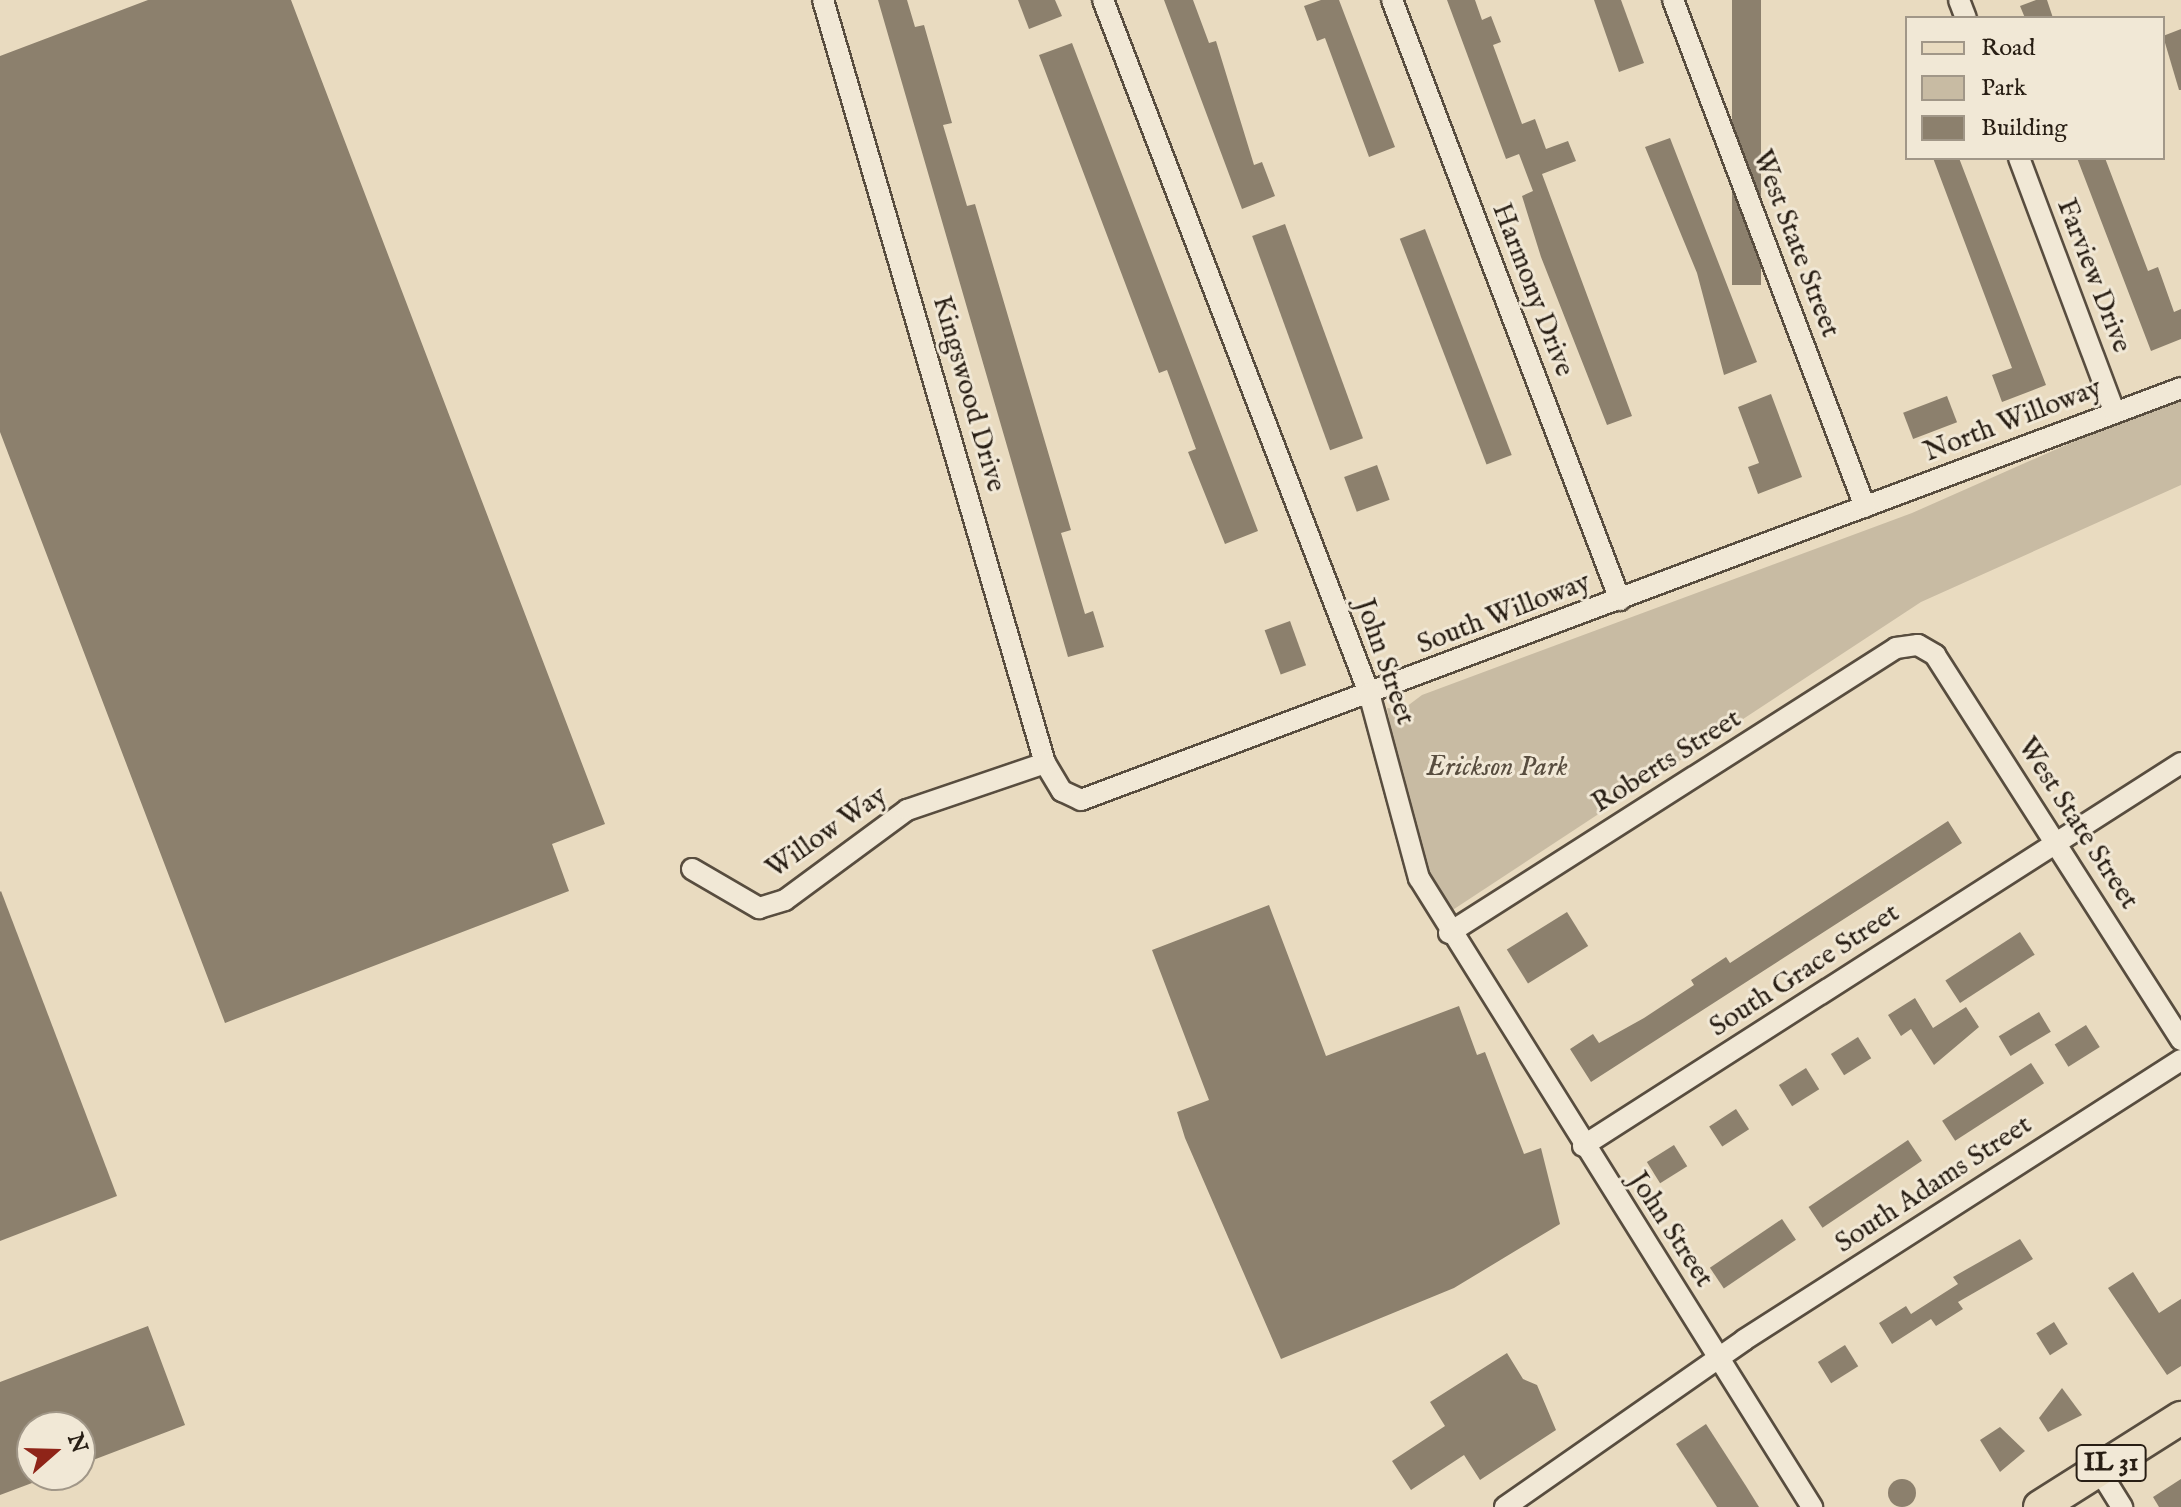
<!DOCTYPE html>
<style>
body{margin:0}
#map{position:relative;width:2181px;height:1507px;overflow:hidden;background:#e9dbc0;font-family:"IM FELL English",serif}
div>[style]{position:absolute}
.green>*{inset:0;background:#c8bba3}
.building>*{inset:0;background:#8c806d;transform-origin:0 0}
.round{border-radius:50%}
.roads{filter:drop-shadow(2px 0 #584d3f) drop-shadow(-2px 0 #584d3f) drop-shadow(0 2px #584d3f) drop-shadow(0 -2px #584d3f)}
.street>*{height:20px;margin:-10px;padding:0 10px;transform-origin:10px;border-radius:10px;background:#f1e8d6}
.primary>*{height:32px;margin:-16px;padding:0 16px;transform-origin:16px;border-radius:16px;background:#e9dbc0}
span{translate:-50% -50%;white-space:nowrap;text-align:center;line-height:1.15;-webkit-text-stroke:6px #f1e8d6;paint-order:stroke}
.shield-label span{padding:2px 6px;background:#f1e8d6;border:2px solid;border-radius:6px;-webkit-text-stroke-width:0}
.shield-label{font-size:26px;color:#281e14;font-weight:700}
.street-label{font-size:28px;color:#281e14}
.park-label{font-size:28px;color:#584d3f;font-style:italic}
.legend{position:absolute;left:1905px;top:16px;width:260px;height:144px;box-sizing:border-box;background:#f1e8d6;border:2px solid #a19788;margin:0;padding:10px 14px;list-style:none;font-size:24px;color:#281e14}
.legend li{display:flex;align-items:center;gap:16px;height:40px}
.legend b{width:40px;border:2px solid #a19788}
.north{position:absolute;left:16px;top:1411px;width:80px;height:80px;box-sizing:border-box;background:#f1e8d6;border:2px solid #a19788;border-radius:50%;rotate:70deg;font-size:22px;font-weight:700;line-height:32px;text-align:center;color:#281e14}
.north::after{content:'';display:block;margin:auto;width:28px;height:36px;background:#8f2418;clip-path:polygon(50% 0,100% 100%,50% 72%,0 100%)}
</style>
<div id="map">
<div class="green">
<div style="clip-path:polygon(2181px 394px,2181px 485px,1921px 602px,1445px 915px,1412px 843px,1387px 708px,1402px 710px,1422px 695px,1912px 513px)"></div>
</div>
<div class="building">
<div style="clip-path:polygon(148px 0,291px 0,605px 824px,552px 844px,569px 891px,225px 1023px,0 432px,0 56px)"></div>
<div style="clip-path:polygon(878px 0,907px 0,915px 27px,924px 25px,952px 123px,943px 125px,967px 206px,975px 204px,1071px 530px,1061px 533px,1085px 614px,1093px 611px,1104px 647px,1068px 657px)"></div>
<div style="clip-path:polygon(1018px 0,1055px 0,1062px 16px,1029px 29px)"></div>
<div style="clip-path:polygon(1164px 0,1193px 0,1209px 43px,1216px 41px,1254px 165px,1262px 162px,1275px 196px,1242px 209px)"></div>
<div style="clip-path:polygon(1321px 0,1339px 0,1395px 147px,1369px 157px,1325px 38px,1317px 41px,1304px 6px)"></div>
<div style="clip-path:polygon(1447px 0,1475px 0,1482px 20px,1491px 16px,1501px 42px,1493px 45px,1522px 124px,1535px 119px,1546px 149px,1568px 141px,1576px 161px,1542px 174px,1632px 416px,1607px 425px,1541px 257px,1522px 196px,1533px 191px,1519px 154px,1506px 159px)"></div>
<div style="clip-path:polygon(1594px 0,1621px 0,1644px 63px,1619px 72px)"></div>
<div style="left:1732px;top:0;width:29px;height:285px"></div>
<div style="clip-path:polygon(2036px 0,2047px 0,2053px 18px,2025px 18px,2020px 6px)"></div>
<div style="clip-path:polygon(2181px 29px,2181px 90px,2179px 90px,2163px 36px)"></div>
<div style="clip-path:polygon(1072px 43px,1258px 531px,1225px 544px,1188px 452px,1196px 449px,1167px 370px,1159px 373px,1039px 55px)"></div>
<div style="clip-path:polygon(1670px 138px,1757px 362px,1724px 375px,1697px 273px,1645px 147px)"></div>
<div style="clip-path:polygon(1933px 158px,1959px 158px,2046px 385px,2002px 402px,1992px 375px,2012px 368px)"></div>
<div style="clip-path:polygon(2077px 158px,2105px 158px,2148px 271px,2158px 267px,2174px 312px,2181px 309px,2181px 339px,2151px 351px)"></div>
<div style="left:1285px;top:224px;width:228px;height:35px;rotate:70deg"></div>
<div style="left:1425px;top:229px;width:242px;height:27px;rotate:69deg"></div>
<div style="clip-path:polygon(1771px 394px,1802px 477px,1758px 494px,1748px 467px,1759px 463px,1738px 407px)"></div>
<div style="left:1947px;top:396px;width:28px;height:47px;rotate:69deg"></div>
<div style="left:1377px;top:465px;width:37px;height:35px;rotate:70deg"></div>
<div style="left:1290px;top:621px;width:47px;height:27px;rotate:70deg"></div>
<div style="clip-path:polygon(1948px 821px,1962px 843px,1591px 1082px,1570px 1049px,1593px 1034px,1599px 1043px,1644px 1018px,1694px 985px,1691px 980px,1726px 957px,1730px 963px)"></div>
<div style="clip-path:polygon(1px 891px,117px 1196px,0 1241px,0 892px)"></div>
<div style="clip-path:polygon(1269px 905px,1326px 1056px,1459px 1006px,1477px 1055px,1485px 1052px,1524px 1154px,1541px 1148px,1560px 1224px,1454px 1288px,1281px 1359px,1185px 1138px,1177px 1112px,1209px 1100px,1152px 950px)"></div>
<div style="left:1567px;top:912px;width:40px;height:71px;rotate:58deg"></div>
<div style="left:2020px;top:932px;width:27px;height:89px;rotate:57deg"></div>
<div style="clip-path:polygon(1915px 998px,1933px 1028px,1966px 1007px,1979px 1027px,1934px 1065px,1911px 1029px,1901px 1036px,1888px 1015px)"></div>
<div style="left:2039px;top:1012px;width:23px;height:47px;rotate:59deg"></div>
<div style="left:2086px;top:1025px;width:26px;height:37px;rotate:58deg"></div>
<div style="left:1858px;top:1037px;width:25px;height:32px;rotate:58deg"></div>
<div style="left:2031px;top:1063px;width:24px;height:106px;rotate:57deg"></div>
<div style="left:1806px;top:1068px;width:25px;height:32px;rotate:58deg"></div>
<div style="left:1736px;top:1109px;width:24px;height:32px;rotate:57deg"></div>
<div style="left:1908px;top:1140px;width:25px;height:120px;rotate:56deg"></div>
<div style="left:1674px;top:1145px;width:25px;height:32px;rotate:58deg"></div>
<div style="left:1782px;top:1219px;width:25px;height:87px;rotate:56deg"></div>
<div style="clip-path:polygon(2020px 1239px,2033px 1259px,1958px 1302px,1963px 1309px,1936px 1326px,1931px 1319px,1892px 1344px,1879px 1323px,1906px 1306px,1911px 1314px,1958px 1284px,1953px 1277px)"></div>
<div style="clip-path:polygon(2133px 1272px,2159px 1313px,2181px 1299px,2181px 1366px,2167px 1375px,2108px 1288px)"></div>
<div style="left:2054px;top:1322px;width:26px;height:21px;rotate:58deg"></div>
<div style="clip-path:polygon(148px 1326px,185px 1425px,80px 1465px,80px 1427px,32px 1427px,32px 1483px,0 1495px,0 1382px)"></div>
<div style="left:1845px;top:1345px;width:25px;height:32px;rotate:58deg"></div>
<div style="clip-path:polygon(1507px 1353px,1523px 1379px,1537px 1385px,1556px 1430px,1480px 1480px,1464px 1455px,1411px 1490px,1392px 1461px,1445px 1426px,1430px 1402px)"></div>
<div style="clip-path:polygon(2062px 1388px,2082px 1415px,2048px 1432px,2039px 1418px)"></div>
<div style="clip-path:polygon(1706px 1424px,1746px 1486px,1759px 1507px,1717px 1507px,1676px 1444px)"></div>
<div style="clip-path:polygon(2000px 1427px,2025px 1451px,2000px 1472px,1980px 1440px)"></div>
<div style="clip-path:polygon(2181px 1479px,2181px 1507px,2159px 1507px,2153px 1497px)"></div>
<div class="round" style="left:1888px;top:1479px;width:28px;height:28px"></div>
</div>
<div class="roads">
<div class="street">
<div style="left:823px;top:0;width:795px;rotate:73.78deg"></div>
<div style="left:1045px;top:763px;width:33px;rotate:59deg"></div>
<div style="left:1062px;top:791px;width:21px;rotate:25deg"></div>
<div style="left:1081px;top:800px;width:1175px;rotate:-20.53deg"></div>
<div style="left:1103px;top:0;width:742px;rotate:69deg"></div>
<div style="left:1369px;top:693px;width:192px;rotate:74.9deg"></div>
<div style="left:1419px;top:878px;width:742px;rotate:58deg"></div>
<div style="left:1392px;top:0;width:642px;rotate:69.19deg"></div>
<div style="left:1673px;top:0;width:542px;rotate:69.26deg"></div>
<div style="left:1959px;top:0;width:19px;rotate:69deg"></div>
<div style="left:2019px;top:158px;width:272px;rotate:69.4deg"></div>
<div style="left:692px;top:869px;width:78px;rotate:30.2deg"></div>
<div style="left:759px;top:908px;width:27px;rotate:-17deg"></div>
<div style="left:785px;top:900px;width:152px;rotate:-36.4deg"></div>
<div style="left:907px;top:810px;width:146px;rotate:-18.8deg"></div>
<div style="left:1449px;top:933px;width:530px;rotate:-32.52deg"></div>
<div style="left:1896px;top:648px;width:22px;rotate:-8deg"></div>
<div style="left:1918px;top:645px;width:20px;rotate:30deg"></div>
<div style="left:1935px;top:655px;width:457px;rotate:57.4deg"></div>
<div style="left:1583px;top:1146px;width:710px;rotate:-32.64deg"></div>
<div style="left:2099px;top:1470px;width:44px;rotate:58.1deg"></div>
<div style="left:1505px;top:1507px;width:292px;rotate:-34.9deg"></div>
<div style="left:1744px;top:1340px;width:519px;rotate:-32.65deg"></div>
</div>
<div class="primary">
<div style="left:2040px;top:1507px;width:167px;rotate:-32.3deg"></div>
</div>
</div>
<div class="shield-label">
<span style="left:2111px;top:1463px">IL 31</span>
</div>
<div class="street-label">
<span style="left:1795px;top:244px;rotate:69deg">West State Street</span>
<span style="left:2093px;top:276px;rotate:69deg">Farview Drive</span>
<span style="left:1532px;top:290px;rotate:69deg">Harmony Drive</span>
<span style="left:968px;top:394px;rotate:74deg">Kingswood Drive</span>
<span style="left:2013px;top:421px;rotate:-21deg">North Willoway</span>
<span style="left:1504px;top:614px;rotate:-21deg">South Willoway</span>
<span style="left:1384px;top:662px;rotate:71deg">John Street</span>
<span style="left:1667px;top:762px;rotate:-32deg">Roberts Street</span>
<span style="left:2077px;top:824px;rotate:57deg">West State Street</span>
<span style="left:827px;top:833px;rotate:-35deg">Willow Way</span>
<span style="left:1805px;top:971px;rotate:-33deg">South Grace Street</span>
<span style="left:1934px;top:1185px;rotate:-33deg">South Adams Street</span>
<span style="left:1670px;top:1230px;rotate:57deg">John Street</span>
</div>
<div class="park-label">
<span style="left:1497px;top:768px">Erickson Park</span>
</div>
<ul class="legend">
<li><b style="height:10px;background:#e9dbc0"></b>Road</li>
<li><b style="height:22px;background:#c8bba3"></b>Park</li>
<li><b style="height:22px;background:#8c806d"></b>Building</li>
</ul>
<div class="north">N</div>
</div>
